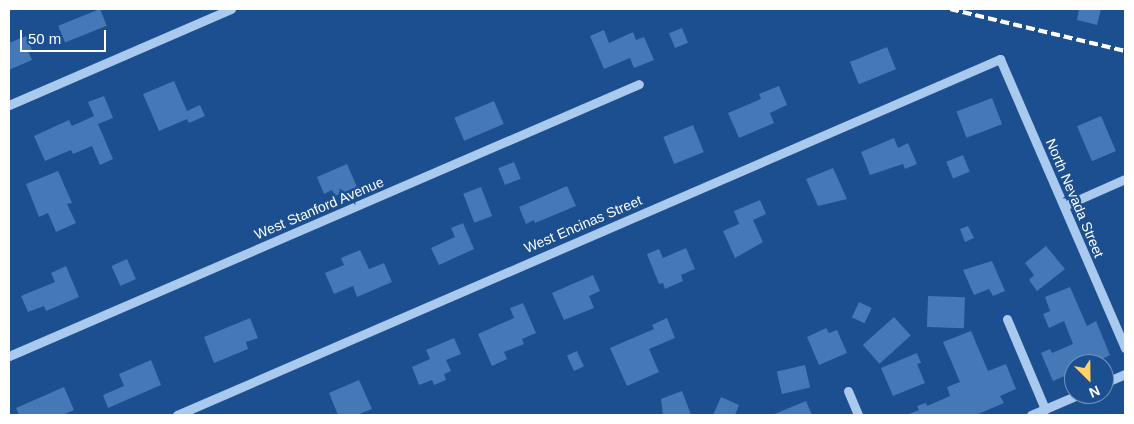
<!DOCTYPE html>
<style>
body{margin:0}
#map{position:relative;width:1134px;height:424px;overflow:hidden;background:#1b4f8f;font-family:Helvetica,sans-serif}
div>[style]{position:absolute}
.building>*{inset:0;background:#4478b7;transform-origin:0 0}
.minor>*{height:9px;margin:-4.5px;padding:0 4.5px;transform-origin:4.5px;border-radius:4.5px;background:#a9c9ee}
.rail>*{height:4px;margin-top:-2px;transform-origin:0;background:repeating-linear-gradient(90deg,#fff 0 9px,transparent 0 13px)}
span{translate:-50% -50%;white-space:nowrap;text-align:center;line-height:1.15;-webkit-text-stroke:4.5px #1b4f8f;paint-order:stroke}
.street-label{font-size:14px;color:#fff}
.frame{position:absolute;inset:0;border:10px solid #fff;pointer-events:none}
.north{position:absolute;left:1064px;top:354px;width:50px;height:50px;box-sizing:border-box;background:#1b4f8f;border:1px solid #7695bc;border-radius:50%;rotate:157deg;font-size:14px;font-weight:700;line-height:20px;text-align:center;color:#fff}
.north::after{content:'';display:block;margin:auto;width:18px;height:22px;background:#ffd166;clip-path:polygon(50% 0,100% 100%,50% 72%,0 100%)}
.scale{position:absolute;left:20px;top:30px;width:86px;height:22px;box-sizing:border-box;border:2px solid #fff;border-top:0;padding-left:6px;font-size:15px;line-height:18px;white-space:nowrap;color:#fff;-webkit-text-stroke:4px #1b4f8f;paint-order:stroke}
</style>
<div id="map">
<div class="building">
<div style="left:100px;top:9px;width:18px;height:45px;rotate:68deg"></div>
<div style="clip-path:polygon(1079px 9px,1101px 9px,1097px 25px,1077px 20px)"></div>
<div style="left:682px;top:28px;width:16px;height:14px;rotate:68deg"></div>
<div style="clip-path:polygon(604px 30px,609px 43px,633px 32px,636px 40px,644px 37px,654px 60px,634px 68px,630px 58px,604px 69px,590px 36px)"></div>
<div style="clip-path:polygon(26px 36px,32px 50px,28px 51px,32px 60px,9px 70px,9px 43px)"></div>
<div style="left:887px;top:47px;width:24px;height:40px;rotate:68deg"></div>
<div style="clip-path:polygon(174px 81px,187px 111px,200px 105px,205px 116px,189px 123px,187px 119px,159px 131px,143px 94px)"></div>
<div style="clip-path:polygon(779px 86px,787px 105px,770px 113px,774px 123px,739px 138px,728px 113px,761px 99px,759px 94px)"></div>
<div style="clip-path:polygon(104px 96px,113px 118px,98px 124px,113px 159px,100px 165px,92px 146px,73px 154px,71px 150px,45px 161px,34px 136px,69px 120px,72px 126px,94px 116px,88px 102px)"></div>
<div style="left:992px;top:98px;width:28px;height:38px;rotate:69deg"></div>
<div style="left:494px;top:101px;width:25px;height:43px;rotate:67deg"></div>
<div style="left:1101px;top:116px;width:38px;height:26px;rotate:67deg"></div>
<div style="left:693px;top:125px;width:29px;height:32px;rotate:68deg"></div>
<div style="clip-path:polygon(894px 138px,898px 148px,908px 143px,917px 164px,905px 169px,903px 164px,870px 175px,861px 152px)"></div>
<div style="left:963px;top:155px;width:18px;height:18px;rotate:68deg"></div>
<div style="left:514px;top:162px;width:18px;height:17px;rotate:68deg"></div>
<div style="clip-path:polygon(347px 164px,357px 187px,335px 196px,332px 190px,324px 194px,317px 177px)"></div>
<div style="clip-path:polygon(833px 168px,847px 199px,818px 206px,806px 179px)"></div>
<div style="clip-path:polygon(58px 171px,72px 203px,67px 204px,76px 223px,56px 232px,48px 213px,39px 217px,26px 184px)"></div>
<div style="clip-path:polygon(567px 186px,576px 206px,535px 223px,534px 220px,526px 224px,519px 207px)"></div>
<div style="left:481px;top:187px;width:31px;height:19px;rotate:69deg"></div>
<div style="clip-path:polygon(760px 200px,766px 214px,753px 220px,763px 242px,735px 258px,723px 231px,739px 224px,734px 211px)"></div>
<div style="clip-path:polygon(463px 223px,474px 249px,439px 265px,431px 248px,455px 237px,451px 228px)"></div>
<div style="clip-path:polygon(968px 226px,974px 238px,965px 242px,960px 229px)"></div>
<div style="clip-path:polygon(1046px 246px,1065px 269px,1037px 291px,1029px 280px,1034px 275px,1025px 263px)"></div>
<div style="clip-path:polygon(686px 248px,695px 269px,681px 275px,683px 281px,665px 289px,663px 283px,659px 284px,647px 254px,659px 249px,663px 258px)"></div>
<div style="clip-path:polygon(360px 250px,369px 269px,384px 263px,392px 282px,357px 297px,353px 286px,334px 294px,325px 273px,344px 265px,341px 258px)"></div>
<div style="left:127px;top:259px;width:22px;height:17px;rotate:66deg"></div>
<div style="clip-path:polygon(992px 261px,1005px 291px,993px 296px,989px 289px,974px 295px,963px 270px)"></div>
<div style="clip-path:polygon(66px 266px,79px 297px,46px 311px,44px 306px,28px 312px,21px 296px,55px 282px,51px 273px)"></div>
<div style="clip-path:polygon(593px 275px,600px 291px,589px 296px,594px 308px,564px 320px,552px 293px)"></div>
<div style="clip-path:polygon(1070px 287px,1087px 326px,1096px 321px,1110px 355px,1093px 364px,1074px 364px,1074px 372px,1053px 381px,1041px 353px,1050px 349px,1052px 353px,1073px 344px,1064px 321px,1049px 328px,1043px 314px,1050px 311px,1045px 297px)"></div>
<div style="left:928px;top:296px;width:37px;height:31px;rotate:2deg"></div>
<div style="left:859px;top:302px;width:14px;height:17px;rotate:25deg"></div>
<div style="clip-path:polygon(523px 303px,536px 333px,522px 339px,524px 344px,504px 352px,507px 359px,492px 366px,478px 334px,514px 318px,510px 308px)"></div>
<div style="left:894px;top:317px;width:25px;height:42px;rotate:48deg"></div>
<div style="clip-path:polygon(250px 318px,258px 338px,246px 342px,248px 349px,214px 363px,204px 337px)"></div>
<div style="clip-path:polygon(667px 318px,675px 338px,649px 349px,659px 372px,627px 386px,610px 348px,654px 329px,652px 325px)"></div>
<div style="clip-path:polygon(826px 328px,829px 333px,837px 330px,847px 353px,819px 365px,807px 337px)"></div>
<div style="clip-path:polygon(971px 331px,988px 371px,1006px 364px,1016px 389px,1000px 396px,1004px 403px,976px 415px,906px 415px,919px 410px,917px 406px,926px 403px,927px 406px,950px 396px,947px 387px,960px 382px,943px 342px)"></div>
<div style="clip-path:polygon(454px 338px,461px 354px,446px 360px,451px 371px,444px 374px,446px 380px,434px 385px,432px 380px,419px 385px,412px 367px,430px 359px,426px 350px)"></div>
<div style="left:577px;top:351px;width:17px;height:11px;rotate:66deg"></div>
<div style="clip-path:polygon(917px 353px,921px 363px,917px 364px,925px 383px,893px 396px,881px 368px)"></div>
<div style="clip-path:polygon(151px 360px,161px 385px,108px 408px,103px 395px,124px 386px,119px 374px)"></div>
<div style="left:805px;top:365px;width:23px;height:29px;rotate:77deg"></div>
<div style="clip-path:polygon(359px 380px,372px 409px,357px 415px,338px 415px,329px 393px)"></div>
<div style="clip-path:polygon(64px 387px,74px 410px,63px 415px,19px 415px,16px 408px)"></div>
<div style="clip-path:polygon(682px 391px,691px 415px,663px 415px,661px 399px)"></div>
<div style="clip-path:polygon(721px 397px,739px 405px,735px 415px,713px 415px)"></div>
<div style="clip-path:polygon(806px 401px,812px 415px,772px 415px)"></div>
</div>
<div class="minor">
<div style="left:9px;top:105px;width:242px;rotate:-23.4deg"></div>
<div style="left:1064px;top:206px;width:67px;rotate:-23.9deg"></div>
<div style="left:1007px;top:319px;width:98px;rotate:67.1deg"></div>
<div style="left:9px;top:356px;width:686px;rotate:-23.35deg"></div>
<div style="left:1104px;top:383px;width:23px;rotate:-23deg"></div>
<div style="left:848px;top:391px;width:26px;rotate:67deg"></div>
<div style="left:177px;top:415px;width:897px;rotate:-23.39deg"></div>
<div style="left:1000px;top:59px;width:315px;rotate:66.6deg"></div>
<div style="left:1031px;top:415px;width:53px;rotate:-23.2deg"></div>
</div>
<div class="rail">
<div style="left:950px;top:9px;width:180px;rotate:13.5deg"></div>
</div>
<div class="street-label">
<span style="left:1075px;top:198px;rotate:67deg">North Nevada Street</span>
<span style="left:319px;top:208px;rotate:-23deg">West Stanford Avenue</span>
<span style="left:583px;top:224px;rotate:-23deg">West Encinas Street</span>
</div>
<div class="frame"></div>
<div class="north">N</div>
<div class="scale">50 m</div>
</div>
